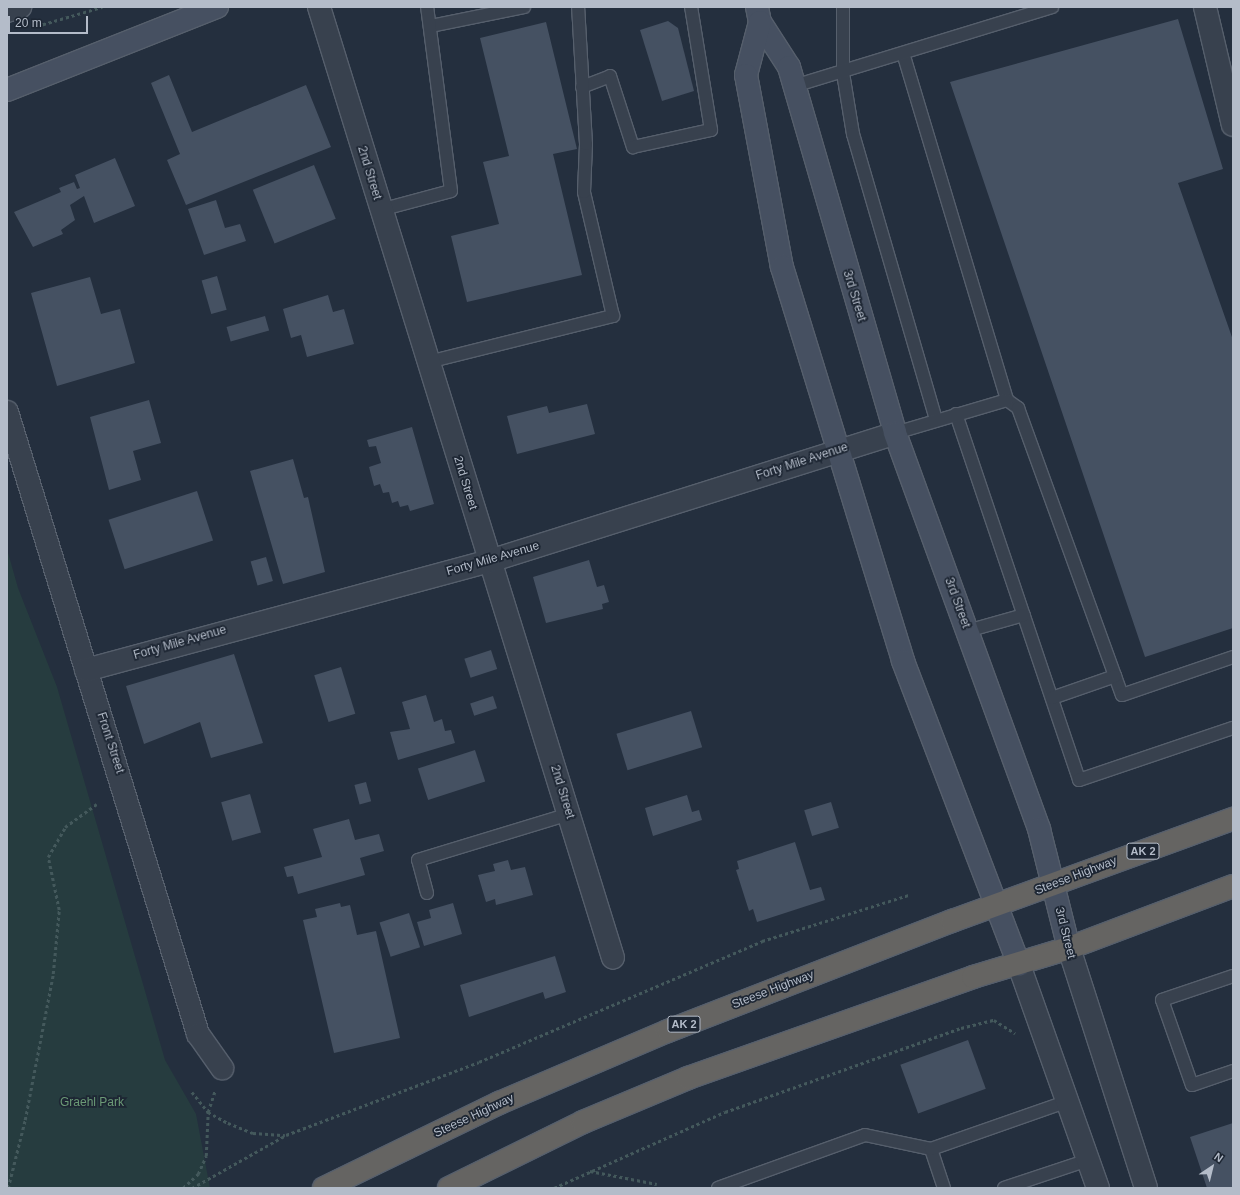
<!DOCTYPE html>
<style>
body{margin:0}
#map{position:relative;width:1240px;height:1195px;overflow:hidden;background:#242f3e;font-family:Arial,sans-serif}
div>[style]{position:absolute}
.green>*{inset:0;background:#263c3f}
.building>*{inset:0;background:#455162;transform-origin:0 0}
.path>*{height:2.5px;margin-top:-1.25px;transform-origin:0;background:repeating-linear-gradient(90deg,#44595c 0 3px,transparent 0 6px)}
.roads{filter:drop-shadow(1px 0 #565f6c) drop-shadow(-1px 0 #565f6c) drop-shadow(0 1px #565f6c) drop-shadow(0 -1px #565f6c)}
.service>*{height:12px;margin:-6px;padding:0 6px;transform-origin:6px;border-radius:6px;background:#38414e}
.minor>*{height:22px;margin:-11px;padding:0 11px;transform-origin:11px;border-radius:11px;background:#38414e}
.tertiary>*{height:22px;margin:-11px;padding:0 11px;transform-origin:11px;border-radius:11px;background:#38414e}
.secondary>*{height:22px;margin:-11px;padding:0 11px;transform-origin:11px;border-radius:11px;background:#465061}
.trunk>*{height:22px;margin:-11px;padding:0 11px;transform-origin:11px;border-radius:11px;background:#656462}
span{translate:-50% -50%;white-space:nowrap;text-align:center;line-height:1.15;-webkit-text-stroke:3.5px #1d2633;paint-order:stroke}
.shield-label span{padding:1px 3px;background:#1d2633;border:1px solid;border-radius:3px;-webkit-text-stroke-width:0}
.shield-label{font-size:11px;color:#b4bcc9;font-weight:700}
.street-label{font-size:12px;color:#b4bcc9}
.park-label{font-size:12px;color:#6b9a76}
.frame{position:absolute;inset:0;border:8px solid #b4bcc9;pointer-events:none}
.north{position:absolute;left:1192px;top:1147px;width:40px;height:40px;-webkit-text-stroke:3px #1d2633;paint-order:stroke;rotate:35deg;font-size:11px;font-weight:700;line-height:16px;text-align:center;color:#b4bcc9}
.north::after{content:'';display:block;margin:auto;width:14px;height:18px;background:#b4bcc9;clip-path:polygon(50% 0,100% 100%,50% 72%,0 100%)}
.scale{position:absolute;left:8px;top:16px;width:80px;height:18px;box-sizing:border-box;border:2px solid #b4bcc9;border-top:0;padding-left:5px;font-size:12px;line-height:14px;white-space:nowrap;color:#b4bcc9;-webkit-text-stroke:3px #1d2633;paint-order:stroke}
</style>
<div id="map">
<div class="green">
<div style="clip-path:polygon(7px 549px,18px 588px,57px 687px,165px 1060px,196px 1114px,210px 1188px,7px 1188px)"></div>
</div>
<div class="building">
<div style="clip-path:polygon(1178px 19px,1223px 169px,1178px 183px,1233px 340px,1233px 628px,1145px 657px,950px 82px)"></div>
<div style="clip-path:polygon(668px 21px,678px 28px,694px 91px,662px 101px,640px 30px)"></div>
<div style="clip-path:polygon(546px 22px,577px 149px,553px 154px,582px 275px,467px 302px,451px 236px,499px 224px,483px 162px,509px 156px,480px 38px)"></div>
<div style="clip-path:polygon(169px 75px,192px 132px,306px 85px,331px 147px,186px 205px,167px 160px,180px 154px,151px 83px)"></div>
<div style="clip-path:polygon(115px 158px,135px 206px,94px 223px,84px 196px,70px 205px,75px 220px,61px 230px,63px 234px,33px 247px,14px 212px,61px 192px,59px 188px,74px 182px,77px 189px,80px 188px,75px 175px)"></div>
<div style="left:314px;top:165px;width:58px;height:66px;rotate:68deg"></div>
<div style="clip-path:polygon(216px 200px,225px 228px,240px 224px,246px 241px,204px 255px,188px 209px)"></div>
<div style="left:217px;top:276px;width:35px;height:16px;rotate:74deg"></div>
<div style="clip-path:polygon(90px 277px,101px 314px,120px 309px,135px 363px,57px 386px,31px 293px)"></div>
<div style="clip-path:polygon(328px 295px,333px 312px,344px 309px,354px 344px,307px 357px,301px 335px,291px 338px,283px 309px)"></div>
<div style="left:265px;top:316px;width:15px;height:40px;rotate:74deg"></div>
<div style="clip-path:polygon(149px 400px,161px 443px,133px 451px,141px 480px,109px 490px,90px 417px)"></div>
<div style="clip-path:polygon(587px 404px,595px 434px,517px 454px,507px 416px,547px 406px,549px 413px)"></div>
<div style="clip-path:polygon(412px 427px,434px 504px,410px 511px,408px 505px,400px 507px,398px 501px,392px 503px,389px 492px,383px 493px,380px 484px,374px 486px,369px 467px,381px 463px,376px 446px,369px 447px,367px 440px)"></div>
<div style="clip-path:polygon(293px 459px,304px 498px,308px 497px,325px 572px,283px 584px,250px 471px)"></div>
<div style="left:197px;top:491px;width:52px;height:93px;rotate:72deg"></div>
<div style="left:266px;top:557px;width:25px;height:16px;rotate:74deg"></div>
<div style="clip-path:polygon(589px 560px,597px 587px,604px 585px,609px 602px,602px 604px,603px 609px,546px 623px,533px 577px)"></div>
<div style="left:491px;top:650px;width:20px;height:28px;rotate:72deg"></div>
<div style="clip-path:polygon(234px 654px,263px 743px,211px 758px,200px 722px,144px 744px,126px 686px)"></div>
<div style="left:341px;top:667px;width:49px;height:28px;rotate:73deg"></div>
<div style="clip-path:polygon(426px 695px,434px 722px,442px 719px,445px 731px,451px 730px,455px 743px,398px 760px,390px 732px,410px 729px,402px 702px)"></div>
<div style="left:493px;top:696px;width:13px;height:24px;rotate:72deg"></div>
<div style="left:691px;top:711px;width:38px;height:78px;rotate:73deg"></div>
<div style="left:475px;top:750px;width:33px;height:60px;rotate:72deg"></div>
<div style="left:366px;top:782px;width:20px;height:12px;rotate:75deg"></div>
<div style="left:250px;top:794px;width:40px;height:30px;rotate:74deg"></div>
<div style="clip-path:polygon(687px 795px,692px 812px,699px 810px,702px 820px,653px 836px,645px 808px)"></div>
<div style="left:831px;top:802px;width:27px;height:28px;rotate:73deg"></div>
<div style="clip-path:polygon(349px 819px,355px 840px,379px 834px,384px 851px,360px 858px,365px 875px,298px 894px,293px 876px,287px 877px,284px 867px,322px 857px,313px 829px)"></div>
<div style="clip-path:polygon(795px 842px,810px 890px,821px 887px,825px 900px,757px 922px,753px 909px,749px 911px,736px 870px,739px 869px,737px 861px)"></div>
<div style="clip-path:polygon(508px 860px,511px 870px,525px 867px,533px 895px,496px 905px,495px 899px,486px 902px,478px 875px,495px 871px,493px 864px)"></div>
<div style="clip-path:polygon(340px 903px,341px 907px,350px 905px,357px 935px,376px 931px,400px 1038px,334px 1053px,303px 920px,317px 917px,315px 909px)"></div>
<div style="clip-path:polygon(453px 903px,462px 934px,424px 946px,417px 922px,431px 918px,429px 910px)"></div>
<div style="left:409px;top:913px;width:36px;height:31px;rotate:72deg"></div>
<div style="clip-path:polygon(555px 956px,566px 992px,545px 999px,543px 992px,469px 1017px,460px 985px)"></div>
<div style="left:968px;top:1040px;width:52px;height:72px;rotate:70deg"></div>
<div style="clip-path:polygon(1233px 1123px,1233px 1188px,1207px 1188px,1190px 1137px)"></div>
</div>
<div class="path">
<div style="left:37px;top:26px;width:68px;rotate:-16.3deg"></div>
<div style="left:192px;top:1092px;width:26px;rotate:51deg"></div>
<div style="left:208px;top:1112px;width:23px;rotate:29deg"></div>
<div style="left:228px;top:1123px;width:27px;rotate:22deg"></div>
<div style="left:253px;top:1133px;width:32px;rotate:4deg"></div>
<div style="left:590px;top:1171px;width:68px;rotate:11deg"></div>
<div style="left:8px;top:1188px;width:70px;rotate:-76deg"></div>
<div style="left:25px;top:1120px;width:149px;rotate:-79.1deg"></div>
<div style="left:53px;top:974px;width:64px;rotate:-84.6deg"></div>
<div style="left:59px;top:910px;width:54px;rotate:-101.7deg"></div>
<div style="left:48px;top:857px;width:34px;rotate:-60deg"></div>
<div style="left:65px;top:827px;width:39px;rotate:-36deg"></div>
<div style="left:183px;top:1188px;width:21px;rotate:-43deg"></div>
<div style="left:198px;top:1174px;width:20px;rotate:-66deg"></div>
<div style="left:206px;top:1156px;width:44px;rotate:-87.4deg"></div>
<div style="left:208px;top:1112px;width:23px;rotate:-72deg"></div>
<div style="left:192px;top:1188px;width:108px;rotate:-29.4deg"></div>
<div style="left:286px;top:1135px;width:206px;rotate:-20.7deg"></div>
<div style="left:479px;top:1062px;width:308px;rotate:-23.1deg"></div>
<div style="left:762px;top:941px;width:154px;rotate:-17.4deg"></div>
<div style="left:554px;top:1188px;width:187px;rotate:-24deg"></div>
<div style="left:725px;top:1112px;width:251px;rotate:-19.6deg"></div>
<div style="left:961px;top:1028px;width:34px;rotate:-14deg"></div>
<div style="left:994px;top:1020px;width:25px;rotate:32deg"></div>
</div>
<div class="roads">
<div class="service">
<div style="left:843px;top:7px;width:66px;rotate:90deg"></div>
<div style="left:843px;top:73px;width:62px;rotate:80.7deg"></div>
<div style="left:853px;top:134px;width:298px;rotate:73.8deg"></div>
<div style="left:431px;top:26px;width:95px;rotate:-11.5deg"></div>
<div style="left:903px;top:53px;width:362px;rotate:73.3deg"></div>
<div style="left:1007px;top:400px;width:14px;rotate:36deg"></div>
<div style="left:1018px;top:408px;width:305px;rotate:70.1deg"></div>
<div style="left:1122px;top:695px;width:117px;rotate:-18.9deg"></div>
<div style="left:794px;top:86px;width:270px;rotate:-17deg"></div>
<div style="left:582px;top:87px;width:30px;rotate:-21deg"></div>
<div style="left:610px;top:76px;width:75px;rotate:72.1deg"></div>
<div style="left:633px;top:147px;width:80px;rotate:-12.3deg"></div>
<div style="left:711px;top:130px;width:125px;rotate:-99.2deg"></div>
<div style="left:380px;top:210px;width:73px;rotate:-15deg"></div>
<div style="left:451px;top:191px;width:186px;rotate:-97.4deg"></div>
<div style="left:428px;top:362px;width:191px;rotate:-14deg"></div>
<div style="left:613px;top:316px;width:127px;rotate:-103.2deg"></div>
<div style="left:584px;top:192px;width:48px;rotate:-87.6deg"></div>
<div style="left:586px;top:144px;width:137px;rotate:-93.3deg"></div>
<div style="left:956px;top:414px;width:386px;rotate:71.4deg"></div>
<div style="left:1079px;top:780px;width:163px;rotate:-18.7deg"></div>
<div style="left:895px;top:433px;width:117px;rotate:-16.4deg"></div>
<div style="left:967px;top:631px;width:59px;rotate:-15.7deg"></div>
<div style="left:1052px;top:698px;width:67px;rotate:-19.2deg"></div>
<div style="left:427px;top:893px;width:34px;rotate:-105deg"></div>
<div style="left:418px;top:860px;width:158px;rotate:-16.9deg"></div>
<div style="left:1233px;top:976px;width:75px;rotate:161.3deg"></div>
<div style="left:1162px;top:1000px;width:90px;rotate:70.6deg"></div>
<div style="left:1192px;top:1085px;width:43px;rotate:-18.9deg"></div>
<div style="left:931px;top:1149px;width:41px;rotate:71.6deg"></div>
<div style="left:718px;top:1188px;width:156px;rotate:-19.8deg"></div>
<div style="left:865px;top:1135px;width:67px;rotate:12deg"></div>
<div style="left:931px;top:1149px;width:145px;rotate:-19.3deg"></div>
<div style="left:1004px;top:1188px;width:89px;rotate:-18.4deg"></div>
</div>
<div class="minor">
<div style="left:319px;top:7px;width:995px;rotate:72.82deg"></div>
<div style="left:1205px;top:7px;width:121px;rotate:76.7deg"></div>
<div style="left:7px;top:11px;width:14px;rotate:-17deg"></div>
<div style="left:7px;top:412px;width:651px;rotate:72.93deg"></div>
<div style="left:198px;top:1034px;width:42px;rotate:54.8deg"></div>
<div style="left:86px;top:670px;width:418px;rotate:-15.1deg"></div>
<div style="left:490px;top:561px;width:425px;rotate:-17.5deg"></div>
</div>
<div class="tertiary">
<div style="left:1069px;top:948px;width:252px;rotate:72.2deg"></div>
<div style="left:1019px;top:965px;width:237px;rotate:70.5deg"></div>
</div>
<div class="secondary">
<div style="left:757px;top:7px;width:15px;rotate:79deg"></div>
<div style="left:760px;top:22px;width:54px;rotate:57.2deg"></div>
<div style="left:789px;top:67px;width:381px;rotate:73.8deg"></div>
<div style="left:895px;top:433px;width:421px;rotate:70deg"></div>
<div style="left:1039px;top:829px;width:123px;rotate:75.9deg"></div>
<div style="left:760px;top:22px;width:55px;rotate:104.8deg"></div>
<div style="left:746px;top:75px;width:195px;rotate:79.4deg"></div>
<div style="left:782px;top:267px;width:412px;rotate:72.9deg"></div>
<div style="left:903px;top:661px;width:325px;rotate:69.1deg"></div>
<div style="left:7px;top:90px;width:226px;rotate:-21.6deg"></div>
</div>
<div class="trunk">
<div style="left:324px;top:1188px;width:195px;rotate:-25.9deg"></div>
<div style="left:499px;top:1103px;width:184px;rotate:-23.1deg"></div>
<div style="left:668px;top:1031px;width:305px;rotate:-21.2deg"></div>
<div style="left:952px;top:921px;width:299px;rotate:-20deg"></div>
<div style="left:449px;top:1188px;width:149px;rotate:-26.2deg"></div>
<div style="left:583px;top:1122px;width:114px;rotate:-22.7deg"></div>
<div style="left:688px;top:1078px;width:302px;rotate:-19.5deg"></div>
<div style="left:973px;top:977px;width:100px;rotate:-16.8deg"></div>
<div style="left:1069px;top:948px;width:175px;rotate:-20.7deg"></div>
</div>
</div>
<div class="shield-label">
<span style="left:1143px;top:851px">AK 2</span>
<span style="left:684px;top:1024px">AK 2</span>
</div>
<div class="street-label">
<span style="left:369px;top:173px;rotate:73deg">2nd Street</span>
<span style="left:854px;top:296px;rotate:73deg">3rd Street</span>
<span style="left:802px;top:462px;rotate:-18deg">Forty Mile Avenue</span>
<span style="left:465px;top:483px;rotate:73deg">2nd Street</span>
<span style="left:493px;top:559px;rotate:-16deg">Forty Mile Avenue</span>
<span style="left:957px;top:603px;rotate:70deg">3rd Street</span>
<span style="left:180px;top:643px;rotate:-16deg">Forty Mile Avenue</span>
<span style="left:110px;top:743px;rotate:72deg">Front Street</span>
<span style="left:562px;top:792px;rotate:73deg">2nd Street</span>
<span style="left:1076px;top:876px;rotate:-21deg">Steese Highway</span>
<span style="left:1065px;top:933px;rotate:76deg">3rd Street</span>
<span style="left:773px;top:990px;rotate:-21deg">Steese Highway</span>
<span style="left:474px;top:1116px;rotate:-25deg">Steese Highway</span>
</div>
<div class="park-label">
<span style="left:92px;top:1103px">Graehl Park</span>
</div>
<div class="frame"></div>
<div class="north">N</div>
<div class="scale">20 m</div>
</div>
